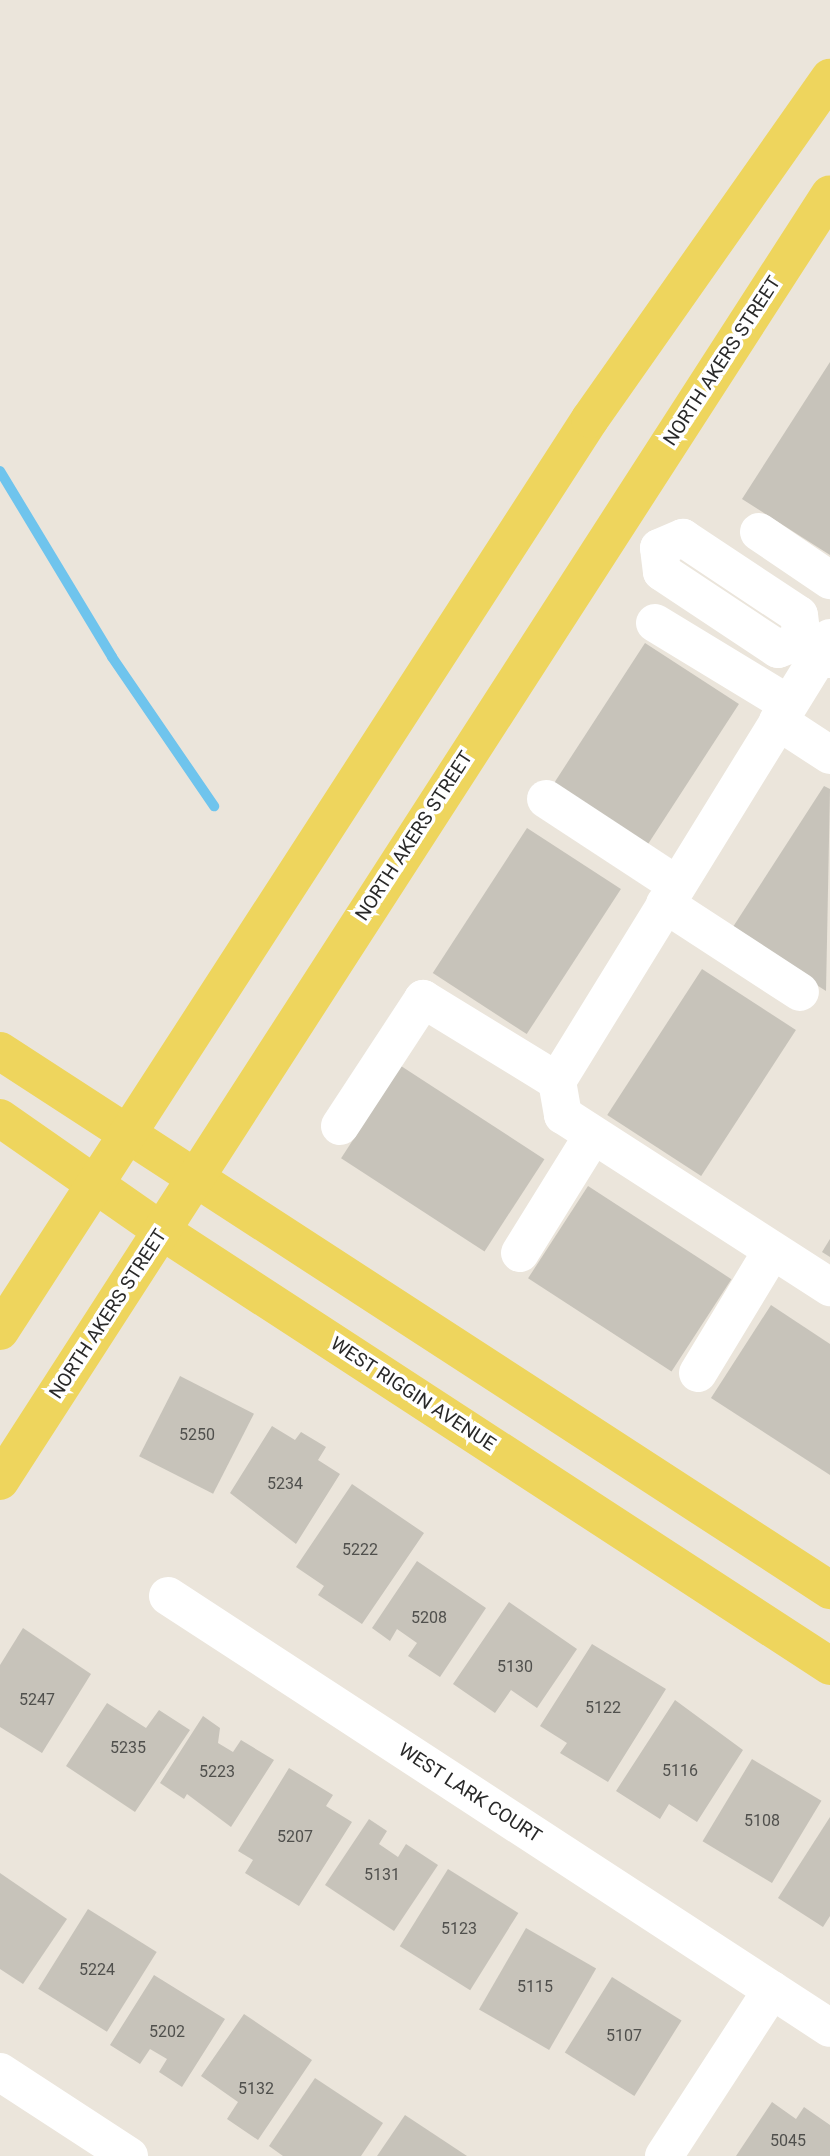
<!DOCTYPE html>
<style>
body{margin:0}
#map{position:relative;width:830px;height:2156px;overflow:hidden;background:#ebe5db;font-family:Roboto,sans-serif}
div>[style]{position:absolute}
.stream>*{height:10px;margin:-5px;padding:0 5px;transform-origin:5px;border-radius:5px;background:#6fc4ed}
.building>*{inset:0;background:#c7c3ba;transform-origin:0 0}
.minor>*{height:38px;margin:-19px;padding:0 19px;transform-origin:19px;border-radius:19px;background:#fff}
.major>*{height:38px;margin:-19px;padding:0 19px;transform-origin:19px;border-radius:19px;background:#eed55d}
span{translate:-50% -50%;white-space:nowrap;text-align:center;line-height:1.15;-webkit-text-stroke:7px #fff;paint-order:stroke}
.number-label{font-size:16px;color:#50504d}
.number-label span{-webkit-text-stroke-width:0}
.street-label{font-size:19px;color:#292929}
</style>
<div id="map">
<div class="stream">
<div style="left:0;top:471px;width:217px;rotate:58.9deg"></div>
<div style="left:112px;top:657px;width:181px;rotate:55.6deg"></div>
</div>
<div class="building">
<div style="clip-path:polygon(830px 362px,830px 555px,742px 499px)"></div>
<div style="left:645px;top:643px;width:112px;height:171px;rotate:33deg"></div>
<div style="clip-path:polygon(824px 786px,830px 789px,826px 991px,731px 930px)"></div>
<div style="left:527px;top:828px;width:112px;height:173px;rotate:33deg"></div>
<div style="left:702px;top:969px;width:112px;height:174px;rotate:33deg"></div>
<div style="left:401px;top:1066px;width:171px;height:110px;rotate:33deg"></div>
<div style="left:588px;top:1186px;width:171px;height:110px;rotate:33deg"></div>
<div style="clip-path:polygon(830px 1239px,830px 1257px,822px 1252px)"></div>
<div style="clip-path:polygon(771px 1305px,830px 1344px,830px 1475px,711px 1398px)"></div>
<div style="left:180px;top:1376px;width:83px;height:90px;rotate:27deg"></div>
<div style="clip-path:polygon(272px 1426px,295px 1440px,301px 1432px,326px 1447px,318px 1460px,340px 1474px,296px 1544px,230px 1493px)"></div>
<div style="clip-path:polygon(352px 1484px,424px 1533px,362px 1624px,318px 1595px,324px 1586px,296px 1567px)"></div>
<div style="clip-path:polygon(417px 1561px,486px 1608px,440px 1677px,408px 1656px,417px 1643px,397px 1629px,390px 1641px,372px 1628px)"></div>
<div style="clip-path:polygon(509px 1602px,577px 1649px,537px 1708px,511px 1690px,495px 1713px,453px 1684px)"></div>
<div style="clip-path:polygon(23px 1628px,91px 1674px,42px 1753px,0 1727px,0 1665px)"></div>
<div style="clip-path:polygon(592px 1644px,666px 1689px,608px 1782px,560px 1753px,567px 1743px,540px 1726px)"></div>
<div style="clip-path:polygon(675px 1700px,743px 1750px,697px 1822px,669px 1804px,660px 1819px,616px 1791px)"></div>
<div style="clip-path:polygon(107px 1703px,146px 1728px,159px 1710px,190px 1730px,135px 1812px,66px 1766px)"></div>
<div style="clip-path:polygon(203px 1716px,220px 1728px,218px 1743px,233px 1752px,241px 1740px,274px 1760px,231px 1827px,187px 1794px,184px 1799px,160px 1783px)"></div>
<div style="left:752px;top:1759px;width:81px;height:96px;rotate:31deg"></div>
<div style="clip-path:polygon(289px 1768px,333px 1795px,326px 1806px,352px 1822px,299px 1906px,245px 1873px,253px 1860px,238px 1851px)"></div>
<div style="clip-path:polygon(830px 1817px,830px 1916px,823px 1927px,778px 1898px)"></div>
<div style="clip-path:polygon(369px 1819px,387px 1831px,379px 1844px,398px 1857px,406px 1844px,438px 1865px,394px 1931px,325px 1885px)"></div>
<div style="left:448px;top:1869px;width:83px;height:91px;rotate:32deg"></div>
<div style="clip-path:polygon(0 1873px,67px 1919px,23px 1984px,0 1969px)"></div>
<div style="left:88px;top:1909px;width:81px;height:94px;rotate:32deg"></div>
<div style="left:526px;top:1928px;width:81px;height:94px;rotate:30deg"></div>
<div style="clip-path:polygon(154px 1975px,225px 2019px,182px 2087px,159px 2072px,167px 2059px,150px 2049px,140px 2064px,110px 2045px)"></div>
<div style="left:612px;top:1977px;width:82px;height:89px;rotate:32deg"></div>
<div style="clip-path:polygon(244px 2014px,312px 2060px,258px 2140px,227px 2119px,238px 2102px,201px 2076px)"></div>
<div style="clip-path:polygon(315px 2078px,383px 2123px,361px 2156px,283px 2156px,269px 2146px)"></div>
<div style="clip-path:polygon(772px 2102px,796px 2119px,804px 2107px,830px 2125px,830px 2156px,736px 2156px)"></div>
<div style="clip-path:polygon(405px 2115px,467px 2156px,377px 2156px)"></div>
</div>
<div class="minor">
<div style="left:759px;top:532px;width:86px;rotate:34.1deg"></div>
<div style="left:659px;top:548px;width:26px;rotate:-23deg"></div>
<div style="left:683px;top:538px;width:139px;rotate:33.6deg"></div>
<div style="left:799px;top:615px;width:25px;rotate:83deg"></div>
<div style="left:802px;top:640px;width:34px;rotate:34deg"></div>
<div style="left:659px;top:548px;width:24px;rotate:83deg"></div>
<div style="left:662px;top:572px;width:139px;rotate:33.6deg"></div>
<div style="left:778px;top:649px;width:26px;rotate:-21deg"></div>
<div style="left:655px;top:623px;width:156px;rotate:31.3deg"></div>
<div style="left:830px;top:638px;width:520px;rotate:121.64deg"></div>
<div style="left:557px;top:1081px;width:35px;rotate:80deg"></div>
<div style="left:563px;top:1115px;width:318px;rotate:32.8deg"></div>
<div style="left:778px;top:721px;width:62px;rotate:33.2deg"></div>
<div style="left:546px;top:799px;width:157px;rotate:33.3deg"></div>
<div style="left:665px;top:904px;width:161px;rotate:33.1deg"></div>
<div style="left:340px;top:1126px;width:152px;rotate:-56.8deg"></div>
<div style="left:423px;top:999px;width:157px;rotate:31.5deg"></div>
<div style="left:520px;top:1253px;width:137px;rotate:-58.2deg"></div>
<div style="left:698px;top:1373px;width:143px;rotate:-58.8deg"></div>
<div style="left:168px;top:1596px;width:790px;rotate:33.13deg"></div>
<div style="left:0;top:2072px;width:154px;rotate:33.1deg"></div>
<div style="left:664px;top:2156px;width:198px;rotate:-57deg"></div>
</div>
<div class="major">
<div style="left:0;top:1051px;width:990px;rotate:33deg"></div>
<div style="left:0;top:1118px;width:198px;rotate:34.9deg"></div>
<div style="left:162px;top:1231px;width:797px;rotate:33.07deg"></div>
<div style="left:0;top:1331px;width:1086px;rotate:-57.1deg"></div>
<div style="left:590px;top:419px;width:417px;rotate:-54.9deg"></div>
<div style="left:0;top:1481px;width:1531px;rotate:-57.18deg"></div>
</div>
<div class="number-label">
<span style="left:197px;top:1435px">5250</span>
<span style="left:285px;top:1484px">5234</span>
<span style="left:360px;top:1550px">5222</span>
<span style="left:429px;top:1618px">5208</span>
<span style="left:515px;top:1667px">5130</span>
<span style="left:37px;top:1700px">5247</span>
<span style="left:603px;top:1708px">5122</span>
<span style="left:128px;top:1748px">5235</span>
<span style="left:680px;top:1771px">5116</span>
<span style="left:217px;top:1772px">5223</span>
<span style="left:762px;top:1821px">5108</span>
<span style="left:295px;top:1837px">5207</span>
<span style="left:382px;top:1875px">5131</span>
<span style="left:459px;top:1929px">5123</span>
<span style="left:97px;top:1970px">5224</span>
<span style="left:535px;top:1987px">5115</span>
<span style="left:167px;top:2032px">5202</span>
<span style="left:624px;top:2036px">5107</span>
<span style="left:256px;top:2089px">5132</span>
<span style="left:788px;top:2141px">5045</span>
</div>
<div class="street-label">
<span style="left:722px;top:361px;rotate:-57deg">NORTH AKERS STREET</span>
<span style="left:414px;top:836px;rotate:-57deg">NORTH AKERS STREET</span>
<span style="left:108px;top:1314px;rotate:-57deg">NORTH AKERS STREET</span>
<span style="left:413px;top:1394px;rotate:33deg">WEST RIGGIN AVENUE</span>
<span style="left:470px;top:1793px;rotate:33deg">WEST LARK COURT</span>
</div>
</div>
